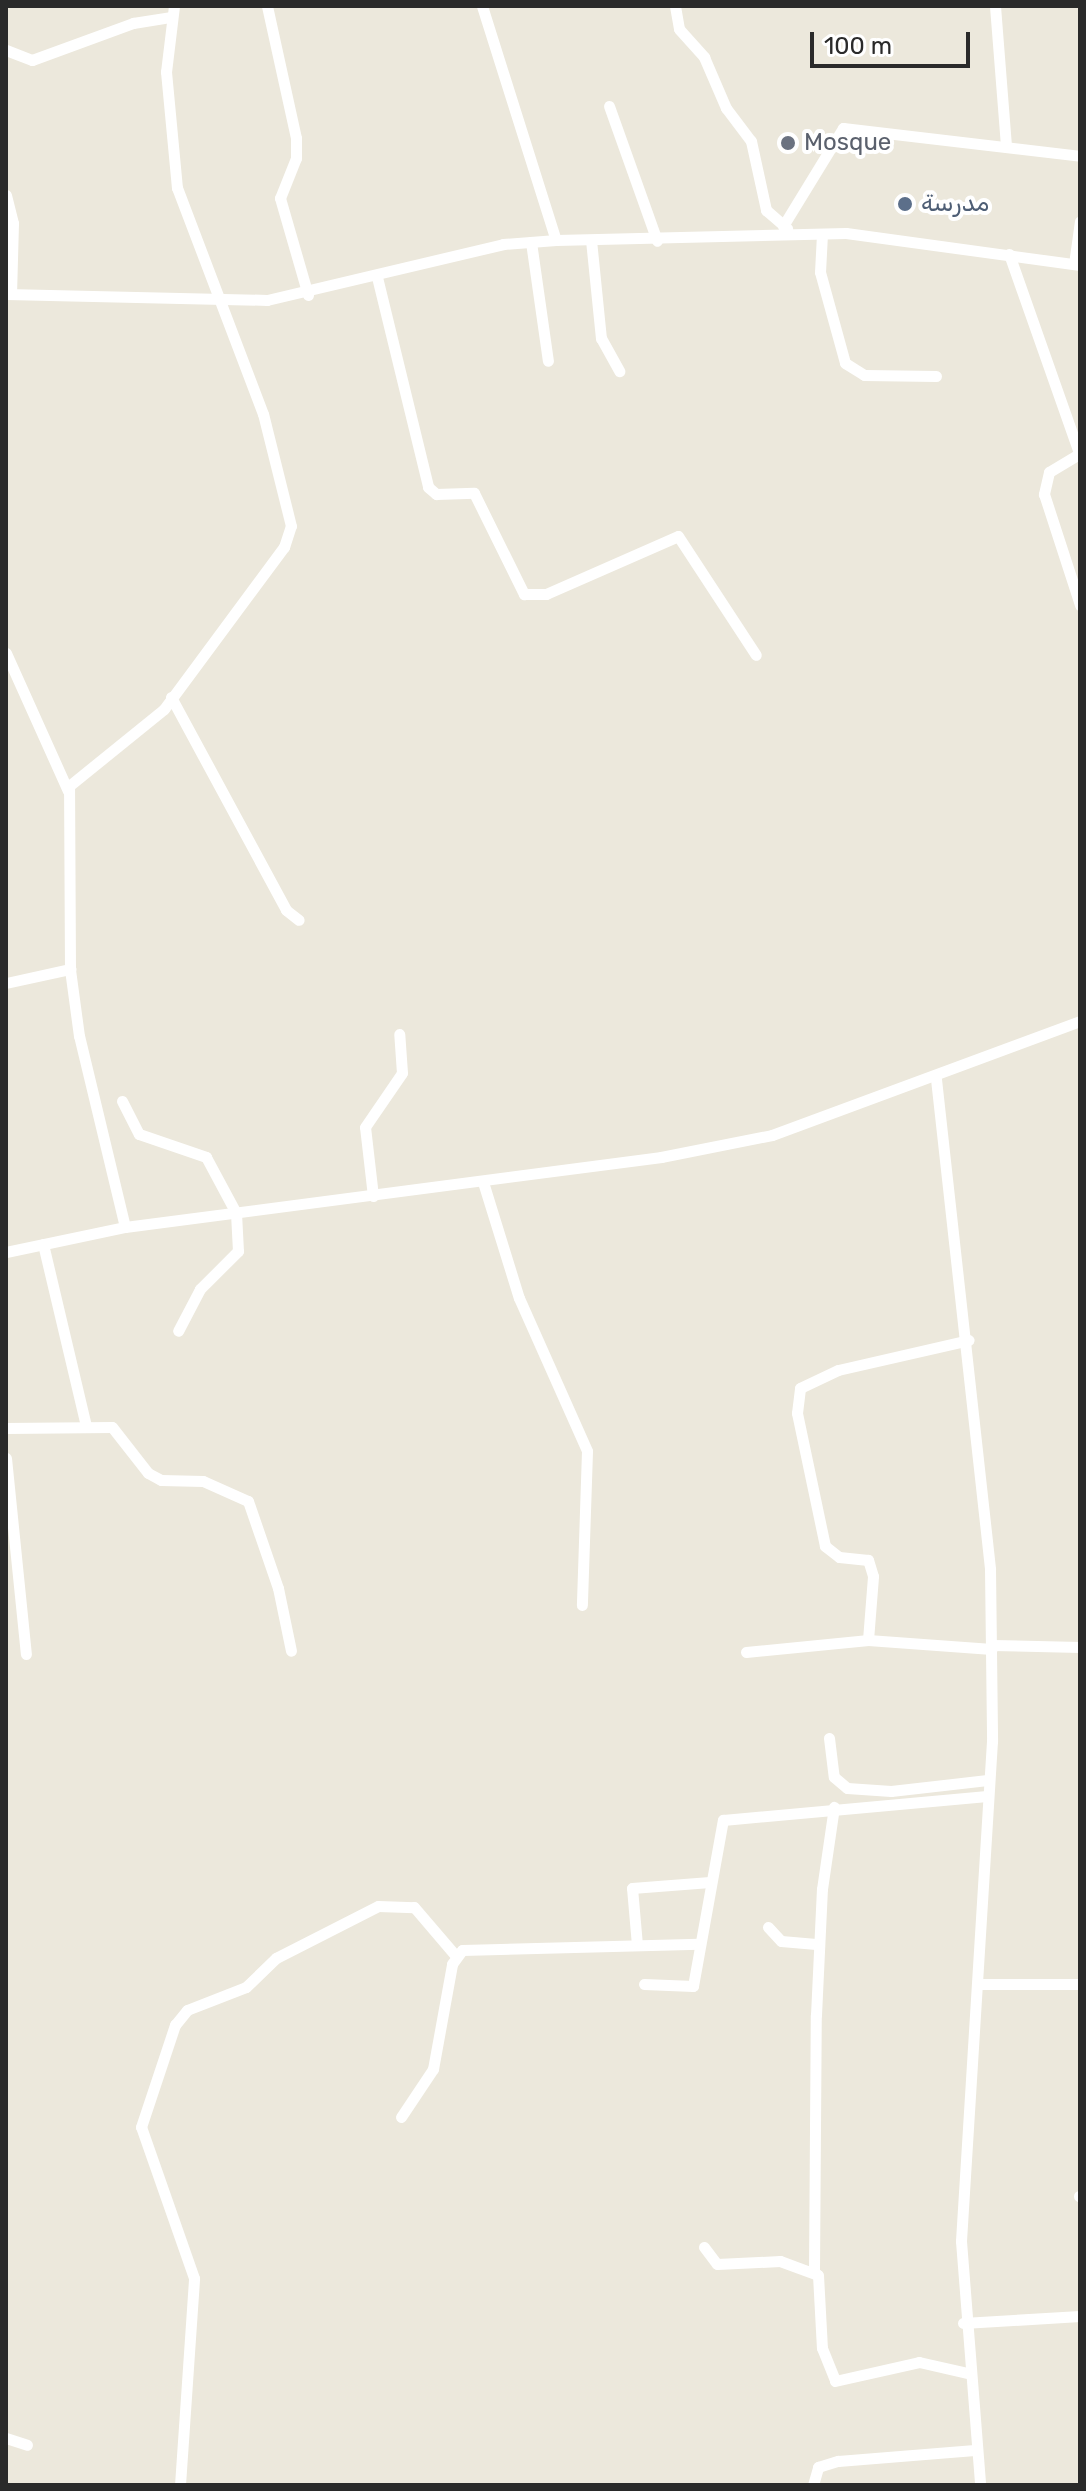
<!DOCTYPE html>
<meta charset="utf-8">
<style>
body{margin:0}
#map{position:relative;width:1086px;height:2491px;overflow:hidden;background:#ece8dc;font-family:Rubik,"Noto Sans Arabic",sans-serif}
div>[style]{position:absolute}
.minor>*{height:11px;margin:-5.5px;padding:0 5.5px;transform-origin:5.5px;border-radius:5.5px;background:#fff}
.dots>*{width:22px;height:22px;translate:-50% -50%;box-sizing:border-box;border:4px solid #fff;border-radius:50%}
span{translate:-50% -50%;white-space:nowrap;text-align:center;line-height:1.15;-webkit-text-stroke:8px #fff;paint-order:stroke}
.worship-label{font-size:24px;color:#5b616d}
.left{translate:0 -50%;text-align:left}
.service-label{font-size:24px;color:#4e5e75}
.frame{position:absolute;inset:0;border:8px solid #2a2a2a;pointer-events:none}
.scale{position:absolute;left:810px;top:32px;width:160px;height:36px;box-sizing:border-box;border:4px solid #2a2a2a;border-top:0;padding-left:10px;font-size:24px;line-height:28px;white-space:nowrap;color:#2a2a2a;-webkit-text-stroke:6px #fff;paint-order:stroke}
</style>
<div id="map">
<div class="minor">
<div style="left:267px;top:6px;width:135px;rotate:77.6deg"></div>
<div style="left:296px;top:138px;width:20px;rotate:90deg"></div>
<div style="left:296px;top:158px;width:43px;rotate:111.8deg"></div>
<div style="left:280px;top:198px;width:101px;rotate:73.9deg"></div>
<div style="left:482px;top:6px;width:245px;rotate:72.5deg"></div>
<div style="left:675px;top:6px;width:23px;rotate:80deg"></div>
<div style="left:679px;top:29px;width:38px;rotate:48deg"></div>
<div style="left:704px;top:57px;width:56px;rotate:66.7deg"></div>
<div style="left:726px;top:108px;width:41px;rotate:52.9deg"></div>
<div style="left:751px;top:141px;width:71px;rotate:77.7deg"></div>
<div style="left:766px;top:210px;width:28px;rotate:41deg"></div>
<div style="left:995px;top:6px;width:140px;rotate:85.5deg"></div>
<div style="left:6px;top:50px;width:28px;rotate:21deg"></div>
<div style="left:32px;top:60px;width:108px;rotate:-20.1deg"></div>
<div style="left:133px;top:23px;width:39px;rotate:-9deg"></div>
<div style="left:609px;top:106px;width:143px;rotate:70.4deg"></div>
<div style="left:6px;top:195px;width:29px;rotate:76deg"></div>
<div style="left:13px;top:223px;width:71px;rotate:91.6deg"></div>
<div style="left:783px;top:226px;width:115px;rotate:-58.5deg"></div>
<div style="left:843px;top:128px;width:239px;rotate:6.7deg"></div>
<div style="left:822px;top:234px;width:38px;rotate:93deg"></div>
<div style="left:820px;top:272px;width:94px;rotate:74.6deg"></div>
<div style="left:845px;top:363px;width:22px;rotate:32deg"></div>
<div style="left:864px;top:375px;width:72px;rotate:0.8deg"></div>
<div style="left:591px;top:240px;width:99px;rotate:84.2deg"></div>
<div style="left:601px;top:338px;width:38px;rotate:61deg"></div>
<div style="left:531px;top:242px;width:120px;rotate:81.9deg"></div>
<div style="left:1009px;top:254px;width:214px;rotate:70.6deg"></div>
<div style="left:1074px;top:264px;width:43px;rotate:-82.1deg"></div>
<div style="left:377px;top:277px;width:216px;rotate:76.3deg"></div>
<div style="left:428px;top:487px;width:11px;rotate:41deg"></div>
<div style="left:436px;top:494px;width:38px;rotate:-2deg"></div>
<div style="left:474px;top:493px;width:113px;rotate:63.7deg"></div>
<div style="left:524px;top:594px;width:22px"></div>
<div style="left:546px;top:594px;width:144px;rotate:-23.7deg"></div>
<div style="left:678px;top:536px;width:142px;rotate:56.8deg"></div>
<div style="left:6px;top:294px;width:261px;rotate:1.3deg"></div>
<div style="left:267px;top:300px;width:243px;rotate:-13.3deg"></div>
<div style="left:503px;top:244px;width:53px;rotate:-4.3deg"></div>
<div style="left:556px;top:240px;width:290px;rotate:-1.4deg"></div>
<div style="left:846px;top:233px;width:236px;rotate:7.8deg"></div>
<div style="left:1079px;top:454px;width:35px;rotate:149deg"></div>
<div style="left:1049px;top:472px;width:23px;rotate:103deg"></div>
<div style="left:1044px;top:494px;width:117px;rotate:72deg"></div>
<div style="left:6px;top:653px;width:151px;rotate:65.8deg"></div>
<div style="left:171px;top:697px;width:242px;rotate:61.6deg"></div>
<div style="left:286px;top:910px;width:16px;rotate:38deg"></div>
<div style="left:6px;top:983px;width:66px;rotate:-12.3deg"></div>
<div style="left:936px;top:1079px;width:493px;rotate:83.7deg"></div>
<div style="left:990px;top:1569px;width:172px;rotate:89.3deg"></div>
<div style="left:992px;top:1741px;width:501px;rotate:93.55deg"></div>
<div style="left:961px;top:2241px;width:245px;rotate:85.5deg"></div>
<div style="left:122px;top:1101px;width:37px;rotate:63deg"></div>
<div style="left:139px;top:1134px;width:71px;rotate:18.9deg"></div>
<div style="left:206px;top:1157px;width:64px;rotate:61.8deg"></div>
<div style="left:236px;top:1213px;width:38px;rotate:87deg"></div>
<div style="left:238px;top:1251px;width:54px;rotate:135deg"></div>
<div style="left:200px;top:1289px;width:47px;rotate:117.6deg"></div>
<div style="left:483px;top:1182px;width:121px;rotate:72.8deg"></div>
<div style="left:519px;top:1298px;width:167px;rotate:66deg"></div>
<div style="left:587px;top:1451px;width:154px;rotate:91.9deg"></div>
<div style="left:373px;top:1196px;width:69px;rotate:-96.6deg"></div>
<div style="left:365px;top:1127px;width:65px;rotate:-55.6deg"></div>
<div style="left:402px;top:1073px;width:39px;rotate:-94deg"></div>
<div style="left:125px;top:1227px;width:196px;rotate:-103.5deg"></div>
<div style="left:79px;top:1036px;width:68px;rotate:-97.7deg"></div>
<div style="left:70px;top:969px;width:183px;rotate:-90.3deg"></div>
<div style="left:69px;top:786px;width:122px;rotate:-39deg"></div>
<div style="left:164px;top:709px;width:202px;rotate:-53.5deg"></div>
<div style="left:284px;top:547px;width:22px;rotate:-72deg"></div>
<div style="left:291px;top:526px;width:115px;rotate:-104deg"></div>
<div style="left:263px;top:414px;width:242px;rotate:-110.8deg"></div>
<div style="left:177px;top:188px;width:117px;rotate:-95.4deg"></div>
<div style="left:166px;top:72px;width:66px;rotate:-83.1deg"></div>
<div style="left:43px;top:1244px;width:187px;rotate:76.7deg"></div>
<div style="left:6px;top:1252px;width:122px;rotate:-11.9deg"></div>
<div style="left:125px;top:1227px;width:541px;rotate:-7.44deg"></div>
<div style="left:661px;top:1157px;width:113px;rotate:-11.2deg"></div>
<div style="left:772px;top:1135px;width:328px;rotate:-20.3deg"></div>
<div style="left:6px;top:1428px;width:106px;rotate:-0.5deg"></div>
<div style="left:112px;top:1427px;width:58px;rotate:52deg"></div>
<div style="left:148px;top:1473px;width:15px;rotate:28deg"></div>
<div style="left:161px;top:1480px;width:42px;rotate:1.4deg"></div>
<div style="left:203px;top:1481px;width:49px;rotate:24deg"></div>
<div style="left:248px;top:1501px;width:92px;rotate:71deg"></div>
<div style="left:278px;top:1588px;width:64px;rotate:78.3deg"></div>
<div style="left:6px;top:1458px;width:197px;rotate:84.2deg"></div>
<div style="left:868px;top:1640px;width:64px;rotate:-85.5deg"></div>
<div style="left:873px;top:1576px;width:17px;rotate:-107deg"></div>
<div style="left:868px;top:1560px;width:29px;rotate:-174deg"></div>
<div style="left:839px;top:1557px;width:18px;rotate:-142deg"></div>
<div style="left:825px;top:1546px;width:136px;rotate:-101.9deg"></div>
<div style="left:797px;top:1413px;width:25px;rotate:-83deg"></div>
<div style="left:800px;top:1388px;width:42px;rotate:-25.3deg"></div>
<div style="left:838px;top:1370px;width:134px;rotate:-12.9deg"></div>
<div style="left:992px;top:1645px;width:88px;rotate:1.3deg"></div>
<div style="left:746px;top:1652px;width:123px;rotate:-5.6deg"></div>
<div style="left:868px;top:1640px;width:124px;rotate:4.2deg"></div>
<div style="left:829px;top:1738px;width:39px;rotate:83deg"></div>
<div style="left:834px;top:1777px;width:17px;rotate:40deg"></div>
<div style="left:847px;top:1788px;width:44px;rotate:3.9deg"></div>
<div style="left:891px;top:1791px;width:97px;rotate:-6.5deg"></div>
<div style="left:768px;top:1927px;width:19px;rotate:47deg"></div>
<div style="left:781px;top:1941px;width:38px;rotate:5deg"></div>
<div style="left:637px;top:1945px;width:57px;rotate:-95deg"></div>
<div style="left:632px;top:1888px;width:78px;rotate:-4.4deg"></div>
<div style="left:644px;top:1984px;width:49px;rotate:2.3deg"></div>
<div style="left:693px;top:1986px;width:169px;rotate:-79.8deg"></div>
<div style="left:723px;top:1820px;width:265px;rotate:-5.2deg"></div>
<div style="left:978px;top:1984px;width:102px"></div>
<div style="left:401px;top:2117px;width:58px;rotate:-56.3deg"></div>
<div style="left:433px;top:2069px;width:107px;rotate:-79.7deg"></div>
<div style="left:452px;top:1964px;width:17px;rotate:-54deg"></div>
<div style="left:462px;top:1950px;width:237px;rotate:-1.5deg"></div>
<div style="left:1079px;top:2196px;width:1px;rotate:45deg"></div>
<div style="left:704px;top:2247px;width:21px;rotate:53deg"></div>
<div style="left:717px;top:2264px;width:63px;rotate:-2.7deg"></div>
<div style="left:780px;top:2261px;width:40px;rotate:20.2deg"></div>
<div style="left:818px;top:2275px;width:73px;rotate:86.9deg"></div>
<div style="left:822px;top:2348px;width:35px;rotate:68deg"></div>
<div style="left:835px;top:2381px;width:86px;rotate:-12.7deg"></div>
<div style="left:919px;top:2362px;width:49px;rotate:12.9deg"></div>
<div style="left:814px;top:2272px;width:257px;rotate:-89.6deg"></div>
<div style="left:816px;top:2015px;width:126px;rotate:-87.3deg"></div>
<div style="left:822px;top:1889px;width:83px;rotate:-81.7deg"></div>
<div style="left:963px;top:2323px;width:117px;rotate:-3.4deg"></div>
<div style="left:6px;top:2438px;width:22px;rotate:18deg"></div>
<div style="left:180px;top:2485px;width:207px;rotate:-86.1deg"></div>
<div style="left:194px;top:2278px;width:160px;rotate:-109.3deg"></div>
<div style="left:141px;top:2127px;width:108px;rotate:-71.6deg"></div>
<div style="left:175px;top:2025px;width:19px;rotate:-51deg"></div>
<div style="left:187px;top:2010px;width:63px;rotate:-21.3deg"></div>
<div style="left:246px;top:1987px;width:42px;rotate:-44deg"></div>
<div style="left:276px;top:1958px;width:114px;rotate:-27deg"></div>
<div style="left:378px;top:1906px;width:36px;rotate:2deg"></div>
<div style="left:414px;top:1907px;width:63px;rotate:49.5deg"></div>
<div style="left:813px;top:2485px;width:19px;rotate:-74deg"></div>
<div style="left:818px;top:2467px;width:21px;rotate:-17deg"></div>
<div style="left:838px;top:2461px;width:137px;rotate:-4.6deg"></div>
</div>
<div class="dots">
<div style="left:788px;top:143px;background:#6b7280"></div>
<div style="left:905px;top:204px;background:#5c6f8a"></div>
</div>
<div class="worship-label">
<span class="left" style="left:804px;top:143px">Mosque</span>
</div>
<div class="service-label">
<span class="left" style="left:921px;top:204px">مدرسة</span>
</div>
<div class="frame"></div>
<div class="scale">100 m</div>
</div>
